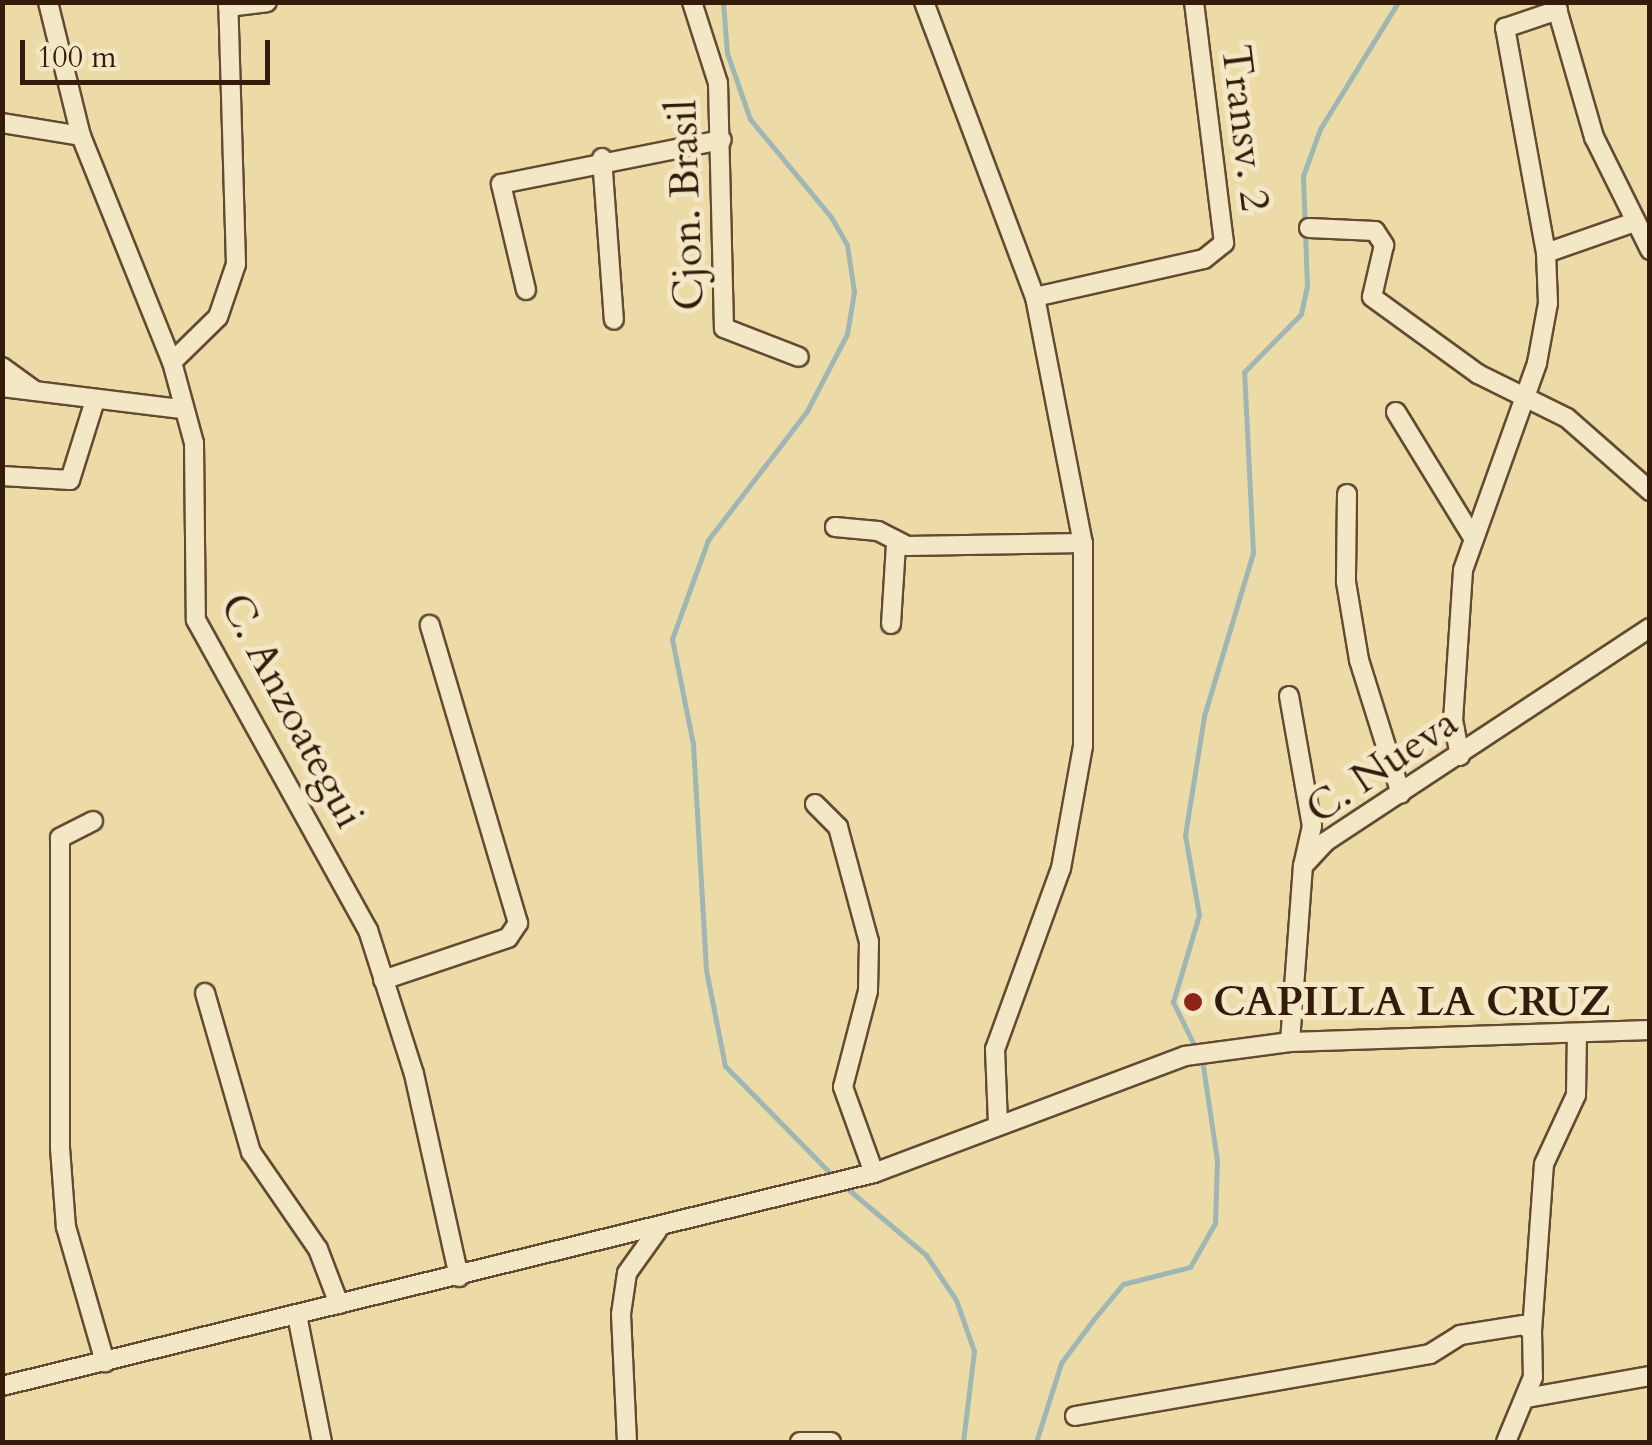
<!DOCTYPE html>
<style>
body{margin:0}
#map{position:relative;width:1652px;height:1445px;overflow:hidden;background:#ecdaa7;font-family:Cardo,serif}
div>[style]{position:absolute}
.stream>*{height:5px;margin:-2.5px;padding:0 2.5px;transform-origin:2.5px;border-radius:2.5px;background:#9fb7b4}
.roads{filter:drop-shadow(2px 0 #624b31) drop-shadow(-2px 0 #624b31) drop-shadow(0 2px #624b31) drop-shadow(0 -2px #624b31)}
.street>*{height:18px;margin:-9px;padding:0 9px;transform-origin:9px;border-radius:9px;background:#f3e7c6}
.dots>*{width:28px;height:28px;translate:-50% -50%;box-sizing:border-box;border:5px solid #f3e7c6;border-radius:50%}
span{translate:-50% -50%;white-space:nowrap;text-align:center;line-height:1.15;-webkit-text-stroke:10px #f3e7c6;paint-order:stroke}
.street-label{font-size:42px;color:#341b0a}
.poi-label{font-size:42px;color:#341b0a;font-weight:700}
.left{translate:0 -50%;text-align:left}
.frame{position:absolute;inset:0;border:5px solid #341b0a;pointer-events:none}
.scale{position:absolute;left:20px;top:40px;width:250px;height:45px;box-sizing:border-box;border:5px solid #341b0a;border-top:0;padding-left:12px;font-size:30px;line-height:35px;white-space:nowrap;color:#341b0a;-webkit-text-stroke:8px #f3e7c6;paint-order:stroke}
</style>
<div id="map">
<div class="stream">
<div style="left:723px;top:2px;width:51px;rotate:85.5deg"></div>
<div style="left:727px;top:53px;width:70px;rotate:70.8deg"></div>
<div style="left:750px;top:119px;width:127px;rotate:50.4deg"></div>
<div style="left:831px;top:217px;width:32px;rotate:60deg"></div>
<div style="left:847px;top:245px;width:48px;rotate:81.5deg"></div>
<div style="left:854px;top:292px;width:43px;rotate:99.5deg"></div>
<div style="left:847px;top:334px;width:87px;rotate:117.5deg"></div>
<div style="left:807px;top:411px;width:163px;rotate:127.5deg"></div>
<div style="left:708px;top:540px;width:105px;rotate:110deg"></div>
<div style="left:672px;top:639px;width:107px;rotate:78.7deg"></div>
<div style="left:693px;top:744px;width:226px;rotate:86.7deg"></div>
<div style="left:706px;top:970px;width:98px;rotate:78.8deg"></div>
<div style="left:725px;top:1066px;width:156px;rotate:45.5deg"></div>
<div style="left:1197px;top:1051px;width:55px;rotate:-116.1deg"></div>
<div style="left:1173px;top:1002px;width:91px;rotate:-73.4deg"></div>
<div style="left:1199px;top:915px;width:81px;rotate:-99.9deg"></div>
<div style="left:1185px;top:835px;width:121px;rotate:-80.9deg"></div>
<div style="left:1204px;top:716px;width:170px;rotate:-73.3deg"></div>
<div style="left:1253px;top:553px;width:181px;rotate:-92.8deg"></div>
<div style="left:1244px;top:372px;width:81px;rotate:-45.5deg"></div>
<div style="left:1301px;top:314px;width:29px;rotate:-78deg"></div>
<div style="left:1307px;top:286px;width:110px;rotate:-92.1deg"></div>
<div style="left:1303px;top:176px;width:50px;rotate:-70.1deg"></div>
<div style="left:1320px;top:129px;width:149px;rotate:-58.4deg"></div>
<div style="left:842px;top:1184px;width:110px;rotate:40.2deg"></div>
<div style="left:926px;top:1255px;width:54px;rotate:56.3deg"></div>
<div style="left:956px;top:1300px;width:54px;rotate:70.6deg"></div>
<div style="left:974px;top:1351px;width:92px;rotate:96.9deg"></div>
<div style="left:1036px;top:1442px;width:83px;rotate:-72.4deg"></div>
<div style="left:1061px;top:1363px;width:54px;rotate:-53.3deg"></div>
<div style="left:1093px;top:1320px;width:47px;rotate:-50.2deg"></div>
<div style="left:1123px;top:1284px;width:69px;rotate:-14.2deg"></div>
<div style="left:1190px;top:1267px;width:51px;rotate:-60.4deg"></div>
<div style="left:1215px;top:1223px;width:63px;rotate:-88.2deg"></div>
<div style="left:1217px;top:1160px;width:101px;rotate:-98.5deg"></div>
</div>
<div class="roads">
<div class="street">
<div style="left:48px;top:2px;width:138px;rotate:76.2deg"></div>
<div style="left:81px;top:136px;width:244px;rotate:68.1deg"></div>
<div style="left:172px;top:362px;width:84px;rotate:74.8deg"></div>
<div style="left:194px;top:443px;width:177px;rotate:89.4deg"></div>
<div style="left:196px;top:620px;width:355px;rotate:61deg"></div>
<div style="left:368px;top:930px;width:151px;rotate:72.3deg"></div>
<div style="left:414px;top:1074px;width:208px;rotate:77.5deg"></div>
<div style="left:692px;top:2px;width:85px;rotate:72.2deg"></div>
<div style="left:718px;top:83px;width:245px;rotate:88.6deg"></div>
<div style="left:724px;top:328px;width:80px;rotate:21.1deg"></div>
<div style="left:924px;top:2px;width:315px;rotate:69.4deg"></div>
<div style="left:1035px;top:297px;width:251px;rotate:79deg"></div>
<div style="left:1083px;top:543px;width:203px;rotate:90deg"></div>
<div style="left:1083px;top:746px;width:124px;rotate:100.2deg"></div>
<div style="left:1061px;top:868px;width:193px;rotate:110deg"></div>
<div style="left:995px;top:1049px;width:75px;rotate:87.7deg"></div>
<div style="left:1555px;top:2px;width:141px;rotate:73.9deg"></div>
<div style="left:1594px;top:137px;width:126px;rotate:63.6deg"></div>
<div style="left:228px;top:7px;width:39px;rotate:-7deg"></div>
<div style="left:2px;top:123px;width:80px;rotate:9.3deg"></div>
<div style="left:602px;top:158px;width:162px;rotate:85.8deg"></div>
<div style="left:1309px;top:228px;width:66px;rotate:2.6deg"></div>
<div style="left:1375px;top:231px;width:17px;rotate:57deg"></div>
<div style="left:1384px;top:245px;width:53px;rotate:103deg"></div>
<div style="left:1372px;top:297px;width:131px;rotate:36deg"></div>
<div style="left:1478px;top:374px;width:99px;rotate:26.3deg"></div>
<div style="left:1567px;top:418px;width:111px;rotate:41.3deg"></div>
<div style="left:1546px;top:253px;width:91px;rotate:-19.2deg"></div>
<div style="left:526px;top:290px;width:109px;rotate:-103.3deg"></div>
<div style="left:501px;top:184px;width:225px;rotate:-11.3deg"></div>
<div style="left:1035px;top:297px;width:173px;rotate:-12.7deg"></div>
<div style="left:1204px;top:259px;width:26px;rotate:-39deg"></div>
<div style="left:1224px;top:243px;width:243px;rotate:-97.1deg"></div>
<div style="left:172px;top:362px;width:64px;rotate:-44.4deg"></div>
<div style="left:218px;top:317px;width:56px;rotate:-71.2deg"></div>
<div style="left:236px;top:264px;width:262px;rotate:-91.7deg"></div>
<div style="left:2px;top:367px;width:41px;rotate:36deg"></div>
<div style="left:2px;top:387px;width:181px;rotate:7deg"></div>
<div style="left:1396px;top:412px;width:145px;rotate:58.5deg"></div>
<div style="left:2px;top:476px;width:68px;rotate:3.4deg"></div>
<div style="left:70px;top:480px;width:84px;rotate:-72.6deg"></div>
<div style="left:1347px;top:494px;width:88px;rotate:90.7deg"></div>
<div style="left:1346px;top:582px;width:79px;rotate:80.5deg"></div>
<div style="left:1359px;top:660px;width:140px;rotate:72.6deg"></div>
<div style="left:835px;top:527px;width:43px;rotate:5.3deg"></div>
<div style="left:878px;top:531px;width:33px;rotate:27deg"></div>
<div style="left:907px;top:546px;width:176px;rotate:-1deg"></div>
<div style="left:891px;top:624px;width:80px;rotate:-86.4deg"></div>
<div style="left:1289px;top:696px;width:132px;rotate:80deg"></div>
<div style="left:1312px;top:826px;width:41px;rotate:102.7deg"></div>
<div style="left:1460px;top:756px;width:36px;rotate:-101deg"></div>
<div style="left:1453px;top:721px;width:151px;rotate:-86.2deg"></div>
<div style="left:1463px;top:570px;width:220px;rotate:-70.3deg"></div>
<div style="left:1537px;top:363px;width:61px;rotate:-79.6deg"></div>
<div style="left:1548px;top:303px;width:50px;rotate:-92.3deg"></div>
<div style="left:1546px;top:253px;width:229px;rotate:-100.3deg"></div>
<div style="left:1505px;top:28px;width:56px;rotate:-18.8deg"></div>
<div style="left:815px;top:804px;width:33px;rotate:45deg"></div>
<div style="left:838px;top:827px;width:119px;rotate:74.9deg"></div>
<div style="left:869px;top:942px;width:49px;rotate:91.2deg"></div>
<div style="left:868px;top:991px;width:99px;rotate:104.6deg"></div>
<div style="left:843px;top:1087px;width:91px;rotate:70.2deg"></div>
<div style="left:93px;top:821px;width:37px;rotate:153deg"></div>
<div style="left:60px;top:838px;width:310px;rotate:90deg"></div>
<div style="left:60px;top:1148px;width:79px;rotate:85.7deg"></div>
<div style="left:66px;top:1227px;width:141px;rotate:73.9deg"></div>
<div style="left:383px;top:980px;width:132px;rotate:-18.6deg"></div>
<div style="left:508px;top:938px;width:18px;rotate:-56deg"></div>
<div style="left:518px;top:923px;width:311px;rotate:-106.5deg"></div>
<div style="left:205px;top:993px;width:166px;rotate:73.9deg"></div>
<div style="left:251px;top:1152px;width:118px;rotate:55.4deg"></div>
<div style="left:318px;top:1249px;width:59px;rotate:69.1deg"></div>
<div style="left:1290px;top:1042px;width:176px;rotate:-85.8deg"></div>
<div style="left:1303px;top:866px;width:33px;rotate:-47deg"></div>
<div style="left:1325px;top:842px;width:389px;rotate:-33.4deg"></div>
<div style="left:297px;top:1315px;width:129px;rotate:78.9deg"></div>
<div style="left:1532px;top:1331px;width:167px;rotate:-85.9deg"></div>
<div style="left:1544px;top:1164px;width:76px;rotate:-65.1deg"></div>
<div style="left:1576px;top:1095px;width:62px;rotate:-89.1deg"></div>
<div style="left:2px;top:1386px;width:898px;rotate:-13.73deg"></div>
<div style="left:874px;top:1173px;width:332px;rotate:-20.6deg"></div>
<div style="left:1185px;top:1056px;width:106px;rotate:-7.6deg"></div>
<div style="left:1290px;top:1042px;width:360px;rotate:-1.9deg"></div>
<div style="left:1526px;top:1398px;width:126px;rotate:-10.1deg"></div>
<div style="left:1075px;top:1416px;width:360px;rotate:-9.9deg"></div>
<div style="left:1430px;top:1354px;width:36px;rotate:-32deg"></div>
<div style="left:1460px;top:1335px;width:64px;rotate:-9deg"></div>
<div style="left:1523px;top:1325px;width:11px;rotate:34deg"></div>
<div style="left:1532px;top:1331px;width:46px;rotate:88.8deg"></div>
<div style="left:1533px;top:1377px;width:70px;rotate:112.6deg"></div>
<div style="left:627px;top:1442px;width:128px;rotate:-92.7deg"></div>
<div style="left:621px;top:1314px;width:41px;rotate:-81.7deg"></div>
<div style="left:627px;top:1273px;width:52px;rotate:-54.5deg"></div>
<div style="left:800px;top:1442px;width:31px"></div>
</div>
</div>
<div class="dots">
<div style="left:1193px;top:1002px;background:#8f2418"></div>
</div>
<div class="street-label">
<span style="left:1245px;top:128px;rotate:83deg">Transv. 2</span>
<span style="left:686px;top:205px;rotate:-92deg">Cjon. Brasil</span>
<span style="left:292px;top:711px;rotate:62deg">C. Anzoategui</span>
<span style="left:1382px;top:766px;rotate:-34deg">C. Nueva</span>
</div>
<div class="poi-label">
<span class="left" style="left:1213px;top:1002px">CAPILLA LA CRUZ</span>
</div>
<div class="frame"></div>
<div class="scale">100 m</div>
</div>
